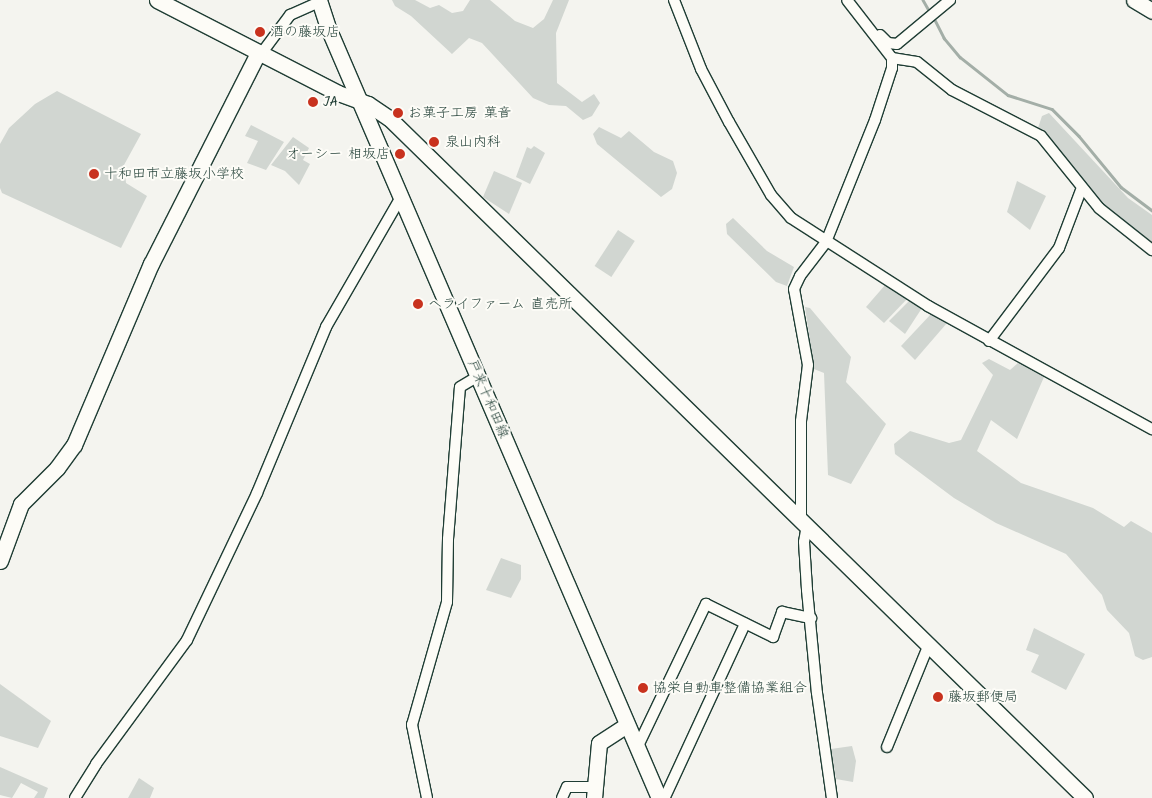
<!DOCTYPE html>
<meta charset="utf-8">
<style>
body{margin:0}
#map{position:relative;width:1152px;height:798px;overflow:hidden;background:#f4f4ef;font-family:Kalam,"Klee One",sans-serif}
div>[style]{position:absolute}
.green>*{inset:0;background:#d1d6d1;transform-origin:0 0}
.stream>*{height:2.5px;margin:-1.25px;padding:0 1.25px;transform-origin:1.25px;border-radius:1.25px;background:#a3aea7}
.roads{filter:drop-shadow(1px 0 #1f3d34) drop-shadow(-1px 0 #1f3d34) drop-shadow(0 1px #1f3d34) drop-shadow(0 -1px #1f3d34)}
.street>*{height:10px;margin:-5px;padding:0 5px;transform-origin:5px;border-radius:5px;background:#fdfcf7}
.secondary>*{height:15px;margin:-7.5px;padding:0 7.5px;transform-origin:7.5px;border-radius:7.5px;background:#fdfcf7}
.dots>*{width:14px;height:14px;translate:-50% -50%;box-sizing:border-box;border:2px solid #fdfcf7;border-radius:50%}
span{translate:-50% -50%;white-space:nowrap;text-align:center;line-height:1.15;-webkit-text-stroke:4px #fdfcf7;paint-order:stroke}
.poi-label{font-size:14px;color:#1f3d34}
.left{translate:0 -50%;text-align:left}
.right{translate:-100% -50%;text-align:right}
.street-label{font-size:14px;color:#1f3d34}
</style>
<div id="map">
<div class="green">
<div style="clip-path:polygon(392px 0,415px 0,430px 8px,439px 5px,452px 13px,463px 11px,470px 0,490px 0,515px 21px,533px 28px,544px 19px,553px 0,569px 0,556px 33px,557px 83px,582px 102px,594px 94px,600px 103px,592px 116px,583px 120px,566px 106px,549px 105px,533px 98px,482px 43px,469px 38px,452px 54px,411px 16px,395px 6px)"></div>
<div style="clip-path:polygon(57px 91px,141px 134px,124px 165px,126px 183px,147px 196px,121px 248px,2px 193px,0 188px,0 144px,9px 128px,35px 104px)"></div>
<div style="clip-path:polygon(1049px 113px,1128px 198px,1152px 215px,1152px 244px,1116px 221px,1038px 128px,1042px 116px)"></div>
<div style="clip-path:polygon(251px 125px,284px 142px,266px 170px,247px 163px,258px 141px,245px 136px)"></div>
<div style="clip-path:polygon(599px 127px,621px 138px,629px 131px,654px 152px,673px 161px,677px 173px,672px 189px,661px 197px,597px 144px,593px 134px)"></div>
<div style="clip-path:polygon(293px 137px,309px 148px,303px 160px,310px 164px,299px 185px,285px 171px,271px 165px)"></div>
<div style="clip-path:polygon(534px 146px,545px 153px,530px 184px,516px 177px,527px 147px,531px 149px)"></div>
<div style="clip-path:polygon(494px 171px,522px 183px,509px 214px,483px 197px)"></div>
<div style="clip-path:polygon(1017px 181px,1046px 196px,1030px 230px,1007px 212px)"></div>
<div style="clip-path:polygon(733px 218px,767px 251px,794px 267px,787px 286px,776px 282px,727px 234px,726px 224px)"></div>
<div style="left:618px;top:230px;width:20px;height:43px;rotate:33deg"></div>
<div style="clip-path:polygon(886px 284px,907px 299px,884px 323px,866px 307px)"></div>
<div style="clip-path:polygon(910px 300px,922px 308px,905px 334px,889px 321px)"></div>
<div style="clip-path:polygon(805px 307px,810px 308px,851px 357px,846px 382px,886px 424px,851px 484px,828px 475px,824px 373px,814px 369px)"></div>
<div style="clip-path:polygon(931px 314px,947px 323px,915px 360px,901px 346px)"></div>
<div style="clip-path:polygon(989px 359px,1010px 370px,1018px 363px,1044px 377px,1017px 439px,991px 420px,977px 451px,1021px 483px,1093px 508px,1124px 527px,1131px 521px,1152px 533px,1152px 657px,1143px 660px,1135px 656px,1129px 633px,1107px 610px,1102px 595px,1066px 554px,996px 523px,954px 498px,895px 454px,894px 444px,910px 431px,949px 443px,961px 440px,993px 375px,982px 363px)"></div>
<div style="clip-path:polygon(501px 558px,521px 565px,521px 579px,511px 598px,486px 590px)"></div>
<div style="clip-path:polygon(1034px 628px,1085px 654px,1066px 690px,1031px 672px,1039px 655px,1026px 650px)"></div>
<div style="clip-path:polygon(0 684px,51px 721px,38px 748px,0 736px)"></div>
<div style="clip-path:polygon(852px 746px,856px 761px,853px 782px,836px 779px,831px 749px)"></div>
<div style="clip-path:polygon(0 767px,48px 788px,44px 798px,34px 798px,38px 792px,21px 783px,12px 798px,0 795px)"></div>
<div style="clip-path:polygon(139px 778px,154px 788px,150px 798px,128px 798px)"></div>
</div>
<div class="stream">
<div style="left:923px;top:0;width:14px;rotate:60deg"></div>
<div style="left:933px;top:16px;width:25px;rotate:63deg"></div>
<div style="left:944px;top:38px;width:25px;rotate:50deg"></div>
<div style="left:960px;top:57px;width:61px;rotate:38.4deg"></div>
<div style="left:1008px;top:95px;width:46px;rotate:17.7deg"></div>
<div style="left:1052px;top:109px;width:38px;rotate:45deg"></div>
<div style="left:1079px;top:136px;width:66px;rotate:50.5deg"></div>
<div style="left:1121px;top:187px;width:39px;rotate:37deg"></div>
</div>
<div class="roads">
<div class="street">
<div style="left:674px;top:0;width:74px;rotate:68.6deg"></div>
<div style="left:701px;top:69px;width:60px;rotate:62.2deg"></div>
<div style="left:729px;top:122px;width:84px;rotate:60.1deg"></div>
<div style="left:771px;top:195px;width:30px;rotate:49deg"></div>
<div style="left:791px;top:218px;width:163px;rotate:32.7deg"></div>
<div style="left:928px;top:306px;width:256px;rotate:28.8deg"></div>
<div style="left:880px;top:35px;width:11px;rotate:45deg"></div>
<div style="left:888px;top:43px;width:9px;rotate:6deg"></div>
<div style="left:897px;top:44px;width:69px;rotate:-39.7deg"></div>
<div style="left:261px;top:54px;width:49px;rotate:-53.4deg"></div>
<div style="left:290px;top:15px;width:32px;rotate:-24deg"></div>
<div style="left:892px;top:58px;width:25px;rotate:9deg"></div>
<div style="left:917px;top:62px;width:45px;rotate:38.7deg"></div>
<div style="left:952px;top:90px;width:100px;rotate:27.3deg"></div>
<div style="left:1041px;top:136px;width:92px;rotate:51.1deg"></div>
<div style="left:1099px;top:208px;width:68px;rotate:38.4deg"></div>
<div style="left:989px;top:341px;width:116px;rotate:-53deg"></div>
<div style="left:1059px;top:248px;width:62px;rotate:-69.2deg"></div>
<div style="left:801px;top:519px;width:98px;rotate:-90deg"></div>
<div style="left:801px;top:421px;width:56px;rotate:-82.9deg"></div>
<div style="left:808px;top:365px;width:77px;rotate:-100.4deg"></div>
<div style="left:794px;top:289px;width:14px;rotate:-65deg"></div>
<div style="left:800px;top:276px;width:43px;rotate:-52.6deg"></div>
<div style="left:826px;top:242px;width:131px;rotate:-68.1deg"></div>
<div style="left:875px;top:120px;width:55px;rotate:-71.9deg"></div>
<div style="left:892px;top:68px;width:10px;rotate:-90deg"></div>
<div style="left:892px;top:58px;width:73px;rotate:-127.8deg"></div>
<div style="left:807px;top:525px;width:17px;rotate:100deg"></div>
<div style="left:804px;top:542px;width:48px;rotate:86.4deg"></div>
<div style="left:807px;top:590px;width:103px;rotate:84.5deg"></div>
<div style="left:817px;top:693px;width:106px;rotate:81.9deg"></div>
<div style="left:887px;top:747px;width:111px;rotate:-67.8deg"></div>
<div style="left:637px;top:748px;width:160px;rotate:-64.4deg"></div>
<div style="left:706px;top:604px;width:75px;rotate:26.2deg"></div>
<div style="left:773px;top:637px;width:27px;rotate:-70deg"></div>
<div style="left:782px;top:612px;width:30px;rotate:12deg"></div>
<div style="left:75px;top:798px;width:40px;rotate:-58deg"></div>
<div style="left:96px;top:764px;width:154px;rotate:-53.7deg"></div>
<div style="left:187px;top:640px;width:163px;rotate:-64.5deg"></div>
<div style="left:257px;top:493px;width:180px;rotate:-67.4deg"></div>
<div style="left:326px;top:327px;width:150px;rotate:-60deg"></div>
<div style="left:427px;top:798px;width:75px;rotate:-101.6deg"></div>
<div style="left:412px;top:725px;width:128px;rotate:-74.1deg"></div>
<div style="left:447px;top:602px;width:63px;rotate:-89.1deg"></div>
<div style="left:448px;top:539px;width:152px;rotate:-85.5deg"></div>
<div style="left:460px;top:387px;width:21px;rotate:-31deg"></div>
<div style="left:562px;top:798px;width:12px;rotate:-66deg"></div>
<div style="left:567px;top:787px;width:27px"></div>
<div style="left:661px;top:798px;width:4px;rotate:-14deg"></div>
<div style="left:665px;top:797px;width:191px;rotate:-65.2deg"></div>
</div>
<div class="secondary">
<div style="left:157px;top:0;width:203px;rotate:27.2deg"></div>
<div style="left:338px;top:93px;width:32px;rotate:20deg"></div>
<div style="left:368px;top:104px;width:25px;rotate:34deg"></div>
<div style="left:389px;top:118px;width:973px;rotate:44.33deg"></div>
<div style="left:319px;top:0;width:32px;rotate:72deg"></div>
<div style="left:329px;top:30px;width:836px;rotate:66.75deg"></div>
<div style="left:1134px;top:0;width:21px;rotate:31deg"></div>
<div style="left:0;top:561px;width:61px;rotate:-69.8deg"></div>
<div style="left:21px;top:504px;width:51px;rotate:-45deg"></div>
<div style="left:57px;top:468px;width:29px;rotate:-54deg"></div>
<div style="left:74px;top:445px;width:197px;rotate:-67deg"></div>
<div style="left:151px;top:264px;width:237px;rotate:-63.1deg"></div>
<div style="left:594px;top:798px;width:55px;rotate:-84.8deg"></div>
<div style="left:599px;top:743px;width:33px;rotate:-33deg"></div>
</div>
</div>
<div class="dots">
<div style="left:260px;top:32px;background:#c8321e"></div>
<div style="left:313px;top:102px;background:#c8321e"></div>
<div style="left:398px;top:113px;background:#c8321e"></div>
<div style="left:434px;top:142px;background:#c8321e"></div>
<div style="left:400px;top:154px;background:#c8321e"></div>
<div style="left:94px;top:174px;background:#c8321e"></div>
<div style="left:418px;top:304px;background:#c8321e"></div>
<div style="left:643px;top:688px;background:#c8321e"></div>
<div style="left:938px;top:697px;background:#c8321e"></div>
</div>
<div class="poi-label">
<span class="left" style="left:270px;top:32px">酒の藤坂店</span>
<span class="left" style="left:323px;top:102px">JA</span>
<span class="left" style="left:408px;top:113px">お菓子工房 菓音</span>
<span class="left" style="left:445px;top:142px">泉山内科</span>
<span class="right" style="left:390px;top:154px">オーシー 相坂店</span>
<span class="left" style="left:104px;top:174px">十和田市立藤坂小学校</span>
<span class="left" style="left:428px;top:304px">ヘライファーム 直売所</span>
<span class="left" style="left:653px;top:688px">協栄自動車整備協業組合</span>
<span class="left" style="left:948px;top:697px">藤坂郵便局</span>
</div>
<div class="street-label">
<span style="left:488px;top:399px;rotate:67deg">戸来十和田線</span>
</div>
</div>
